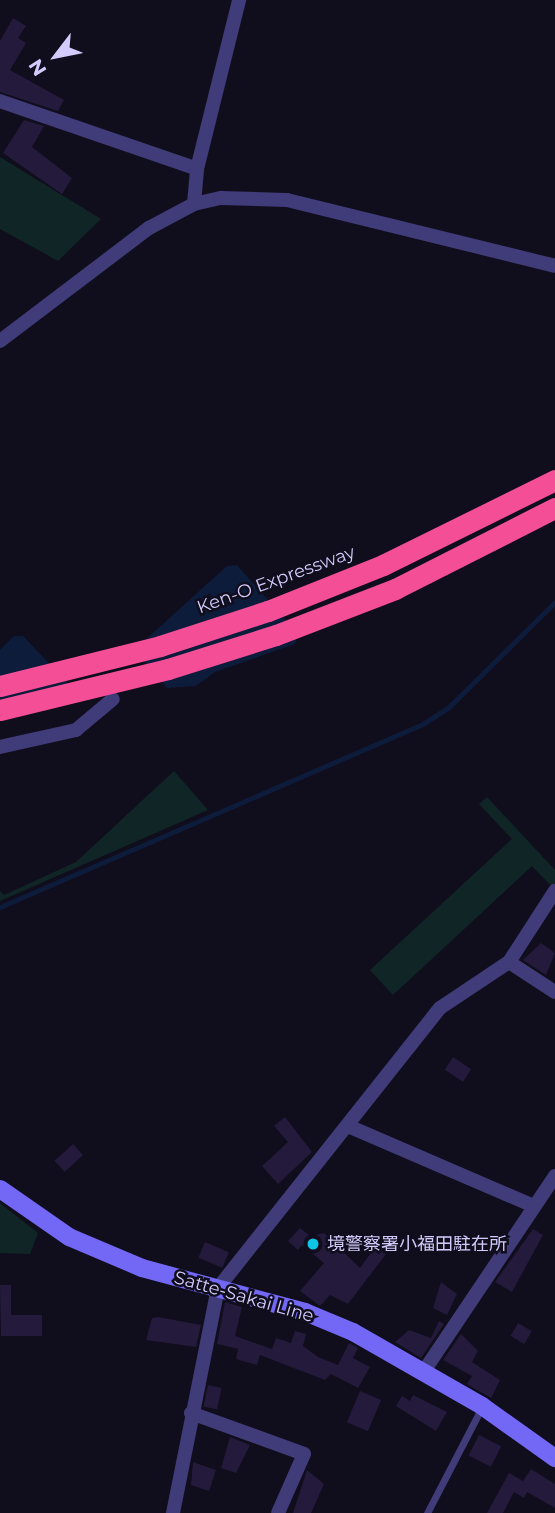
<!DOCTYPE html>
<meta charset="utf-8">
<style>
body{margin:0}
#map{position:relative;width:555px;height:1513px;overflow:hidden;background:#100d1c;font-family:Montserrat,"Noto Sans JP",sans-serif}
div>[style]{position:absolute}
.green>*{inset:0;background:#102626}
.water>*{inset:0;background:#0d1c3b}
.stream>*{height:4.5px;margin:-2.25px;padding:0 2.25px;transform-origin:2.25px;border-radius:2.25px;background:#0d1c3b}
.building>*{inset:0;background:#231a3c;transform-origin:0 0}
.service>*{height:7px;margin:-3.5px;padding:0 3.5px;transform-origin:3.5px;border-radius:3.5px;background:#403b79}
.minor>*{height:14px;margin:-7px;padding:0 7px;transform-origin:7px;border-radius:7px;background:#403b79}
.secondary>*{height:18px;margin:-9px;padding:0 9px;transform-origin:9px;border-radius:9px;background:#7368f6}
.motorway>*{height:21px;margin:-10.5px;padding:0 10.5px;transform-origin:10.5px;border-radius:10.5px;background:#f44e96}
.dots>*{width:19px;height:19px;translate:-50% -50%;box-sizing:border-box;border:4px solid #100d1c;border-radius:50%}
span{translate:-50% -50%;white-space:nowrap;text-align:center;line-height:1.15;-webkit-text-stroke:5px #100d1c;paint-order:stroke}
.street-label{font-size:18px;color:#d3cbfc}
.poi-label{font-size:18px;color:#d3cbfc}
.left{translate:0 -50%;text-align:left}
.north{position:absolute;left:21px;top:21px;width:70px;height:70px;-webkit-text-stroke:5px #100d1c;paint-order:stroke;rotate:238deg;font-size:19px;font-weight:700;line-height:28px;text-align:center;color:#d3cbfc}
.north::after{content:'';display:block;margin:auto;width:24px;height:32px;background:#d3cbfc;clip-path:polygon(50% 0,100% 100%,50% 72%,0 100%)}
</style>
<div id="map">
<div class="green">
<div style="clip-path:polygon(0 157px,101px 219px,58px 261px,0 229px)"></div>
<div style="clip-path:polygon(174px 771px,208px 810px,0 901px,0 891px,4px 895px,76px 862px)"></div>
<div style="clip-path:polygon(487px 797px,555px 870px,555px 882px,552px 887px,532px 866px,393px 995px,370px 970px,512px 839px,479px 804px)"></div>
<div style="clip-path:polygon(0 1203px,38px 1233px,30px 1254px,0 1253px)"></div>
</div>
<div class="water">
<div style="clip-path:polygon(237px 565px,298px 634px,295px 644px,215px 672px,196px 686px,167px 688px,134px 650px,227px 566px)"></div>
<div style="clip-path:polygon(14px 636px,23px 636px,67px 682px,67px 691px,45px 711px,14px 708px,0 713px,0 650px)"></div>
</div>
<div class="stream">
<div style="left:0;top:907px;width:461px;rotate:-23.4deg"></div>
<div style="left:423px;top:724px;width:30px;rotate:-33deg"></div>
<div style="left:448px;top:708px;width:151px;rotate:-44.7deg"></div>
</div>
<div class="building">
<div style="clip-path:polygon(13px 18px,26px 26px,18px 38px,26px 43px,10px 70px,64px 100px,58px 111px,0 92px,0 41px)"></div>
<div style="clip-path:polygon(24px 120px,44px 126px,32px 147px,72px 178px,62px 194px,3px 153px)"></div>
<div style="clip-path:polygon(541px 943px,555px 953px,546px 975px,523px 960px)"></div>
<div style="left:453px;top:1057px;width:22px;height:15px;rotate:34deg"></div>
<div style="clip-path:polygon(285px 1117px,312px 1152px,278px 1184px,262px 1166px,288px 1142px,274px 1126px)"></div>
<div style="left:73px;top:1144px;width:15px;height:25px;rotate:48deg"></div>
<div style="clip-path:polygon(300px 1228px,310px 1236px,324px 1233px,360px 1268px,376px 1246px,386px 1254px,348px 1304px,330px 1295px,320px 1306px,300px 1291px,324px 1263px,302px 1245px,298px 1250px,288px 1241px)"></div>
<div style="clip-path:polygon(533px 1229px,543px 1235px,512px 1292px,495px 1282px)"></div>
<div style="left:205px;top:1242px;width:26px;height:17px;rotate:23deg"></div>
<div style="clip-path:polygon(441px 1282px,457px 1294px,447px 1315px,433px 1308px)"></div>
<div style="clip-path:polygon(0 1285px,11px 1285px,11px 1315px,42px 1315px,42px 1336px,1px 1336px)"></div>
<div style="clip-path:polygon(225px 1302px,242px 1307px,235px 1336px,272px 1349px,276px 1338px,291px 1343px,295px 1331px,306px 1334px,303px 1346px,318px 1357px,338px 1365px,349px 1343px,358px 1348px,353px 1358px,370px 1367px,358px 1388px,331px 1374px,325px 1380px,260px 1355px,257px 1365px,236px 1359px,238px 1349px,217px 1344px)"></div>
<div style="clip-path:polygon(158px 1317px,201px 1325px,196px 1347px,146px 1340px,152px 1318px)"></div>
<div style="clip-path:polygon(439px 1321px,444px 1324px,421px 1358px,395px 1342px,409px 1330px,431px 1338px)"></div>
<div style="left:518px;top:1323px;width:16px;height:15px;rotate:30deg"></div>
<div style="clip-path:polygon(461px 1334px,478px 1351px,472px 1362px,500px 1380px,491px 1398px,467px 1384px,472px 1376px,443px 1360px)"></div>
<div style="left:208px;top:1385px;width:14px;height:22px;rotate:12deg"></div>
<div style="left:360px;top:1391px;width:23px;height:34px;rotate:23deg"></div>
<div style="clip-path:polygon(413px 1395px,447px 1412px,436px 1431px,396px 1406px,402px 1396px,410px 1401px)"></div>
<div style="left:479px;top:1435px;width:25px;height:23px;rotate:27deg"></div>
<div style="clip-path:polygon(230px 1437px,250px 1445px,236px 1473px,221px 1468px)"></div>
<div style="clip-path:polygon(193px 1462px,216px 1470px,209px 1491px,191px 1485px)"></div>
<div style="clip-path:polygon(531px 1469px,555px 1484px,555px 1508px,527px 1492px,524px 1498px,514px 1492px,503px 1513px,487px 1513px,509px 1473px,523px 1481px)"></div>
<div style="clip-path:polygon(307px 1470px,324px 1484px,311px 1513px,293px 1513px)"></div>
</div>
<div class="service">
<div style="left:427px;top:1513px;width:119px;rotate:-62.6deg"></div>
</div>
<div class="minor">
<div style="left:0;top:101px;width:208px;rotate:19deg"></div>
<div style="left:194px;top:204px;width:28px;rotate:-13deg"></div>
<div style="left:221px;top:198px;width:66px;rotate:1.7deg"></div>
<div style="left:287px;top:200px;width:276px;rotate:13.8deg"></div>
<div style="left:0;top:341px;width:187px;rotate:-37.2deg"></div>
<div style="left:149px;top:228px;width:51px;rotate:-28.1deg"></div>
<div style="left:194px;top:204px;width:35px;rotate:-85deg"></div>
<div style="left:197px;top:169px;width:174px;rotate:-76deg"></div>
<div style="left:0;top:747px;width:78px;rotate:-12.6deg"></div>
<div style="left:76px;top:730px;width:48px;rotate:-40deg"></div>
<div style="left:509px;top:962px;width:55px;rotate:33.1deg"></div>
<div style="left:348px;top:1126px;width:202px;rotate:23.3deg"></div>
<div style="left:424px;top:1371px;width:235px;rotate:-56.1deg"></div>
<div style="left:191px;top:1413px;width:120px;rotate:19.9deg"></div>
<div style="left:304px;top:1454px;width:64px;rotate:113.8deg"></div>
<div style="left:173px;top:1513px;width:229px;rotate:-78.7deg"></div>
<div style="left:218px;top:1288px;width:357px;rotate:-51.6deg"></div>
<div style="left:440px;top:1008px;width:83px;rotate:-33.7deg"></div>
<div style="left:509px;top:962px;width:85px;rotate:-57.1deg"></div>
</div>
<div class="secondary">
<div style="left:0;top:1189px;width:84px;rotate:34.8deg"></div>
<div style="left:69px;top:1237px;width:79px;rotate:23deg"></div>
<div style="left:142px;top:1268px;width:169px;rotate:15.1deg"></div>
<div style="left:305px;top:1312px;width:52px;rotate:22.6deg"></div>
<div style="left:353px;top:1332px;width:149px;rotate:29.8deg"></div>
<div style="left:482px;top:1406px;width:90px;rotate:35.5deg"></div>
</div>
<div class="motorway">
<div style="left:0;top:686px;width:165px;rotate:-14deg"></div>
<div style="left:160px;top:646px;width:114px;rotate:-18deg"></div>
<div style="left:268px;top:611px;width:124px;rotate:-21.8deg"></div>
<div style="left:383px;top:565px;width:192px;rotate:-26.3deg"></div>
<div style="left:0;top:710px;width:173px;rotate:-13.7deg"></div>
<div style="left:168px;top:669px;width:113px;rotate:-17.5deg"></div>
<div style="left:276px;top:635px;width:128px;rotate:-21.1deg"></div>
<div style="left:395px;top:589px;width:179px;rotate:-26.9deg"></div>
</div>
<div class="dots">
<div style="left:313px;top:1244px;background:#0ec5e5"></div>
</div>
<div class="street-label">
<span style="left:276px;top:580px;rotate:-20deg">Ken-O Expressway</span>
<span style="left:244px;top:1297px;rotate:16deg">Satte-Sakai Line</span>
</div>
<div class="poi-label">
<span class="left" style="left:327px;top:1244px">境警察署小福田駐在所</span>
</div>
<div class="north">N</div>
</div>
